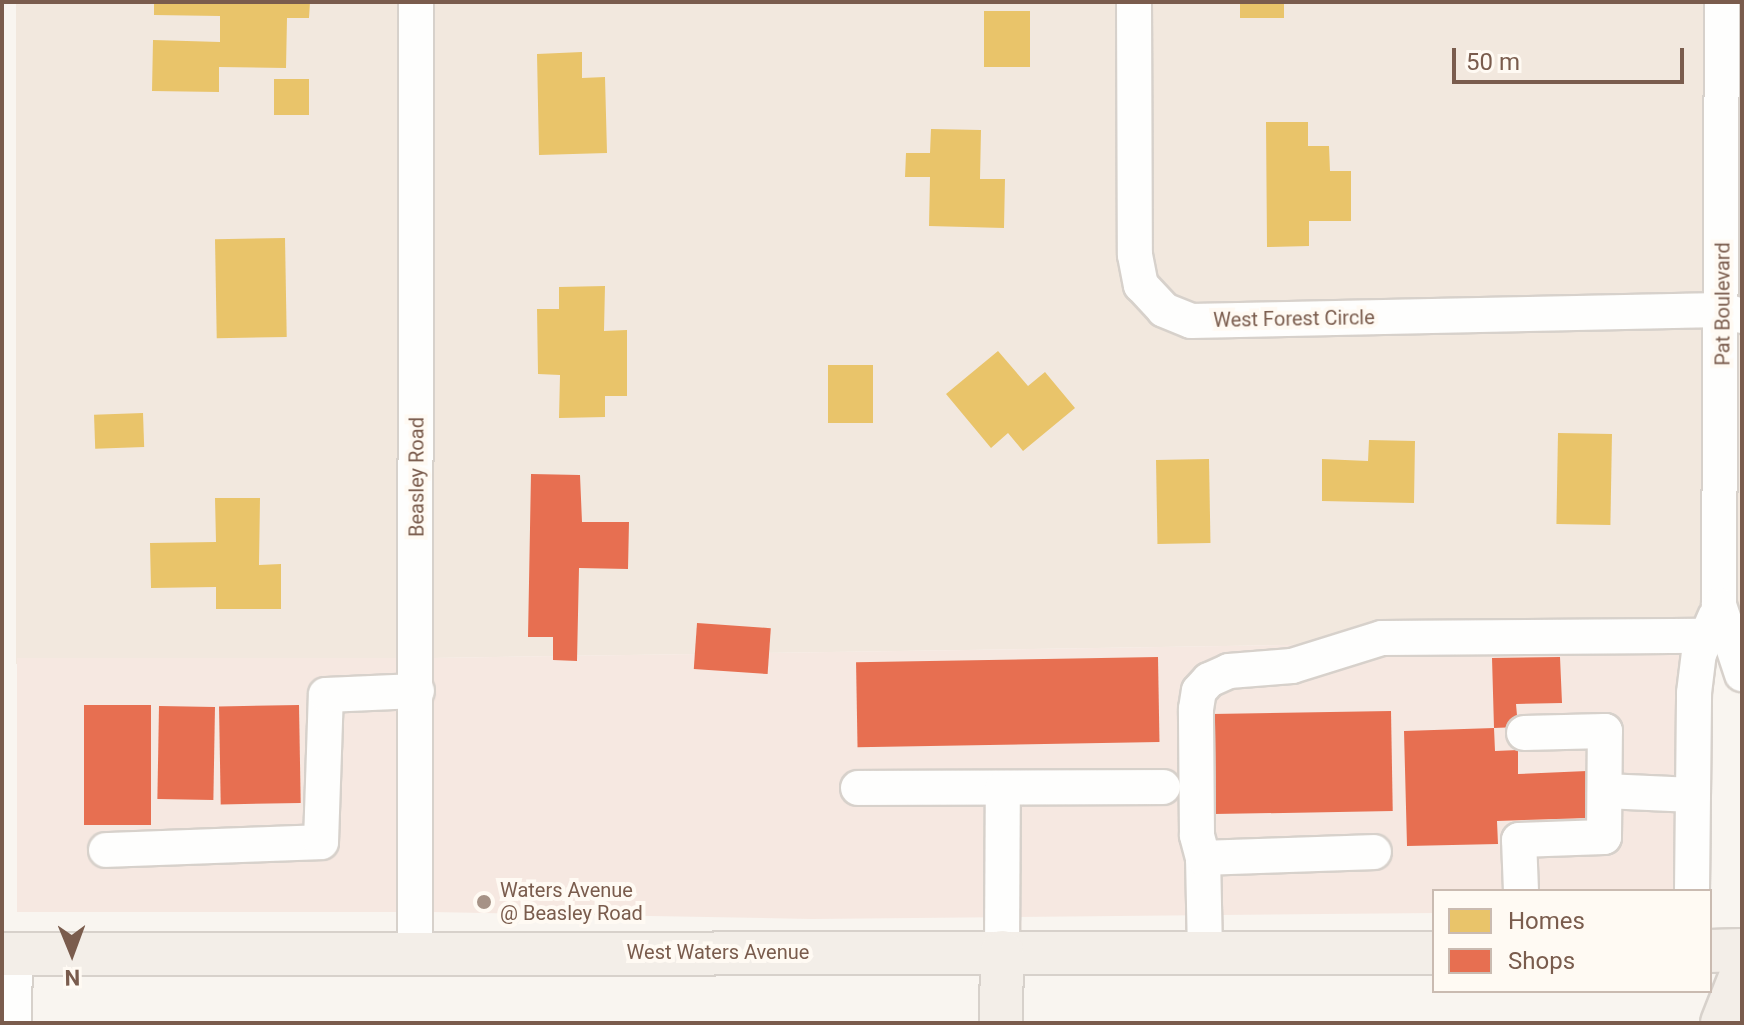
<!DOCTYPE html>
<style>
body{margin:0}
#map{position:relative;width:1744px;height:1025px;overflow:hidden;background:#f9f5f0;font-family:Roboto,sans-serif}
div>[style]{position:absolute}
.residential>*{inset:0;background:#f2e8de;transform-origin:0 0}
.commercial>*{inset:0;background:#f6e8e1;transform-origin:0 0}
.homes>*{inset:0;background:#e9c46a;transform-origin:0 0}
.shops>*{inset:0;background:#e76f51;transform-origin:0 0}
.roads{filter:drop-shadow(2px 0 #d7d1cb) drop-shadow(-2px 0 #d7d1cb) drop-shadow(0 2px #d7d1cb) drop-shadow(0 -2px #d7d1cb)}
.minor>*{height:34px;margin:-17px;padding:0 17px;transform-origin:17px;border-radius:17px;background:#fefefd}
.major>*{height:42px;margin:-21px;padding:0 21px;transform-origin:21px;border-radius:21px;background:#f3eee8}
.dots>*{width:22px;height:22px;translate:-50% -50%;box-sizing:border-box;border:4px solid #fffaf3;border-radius:50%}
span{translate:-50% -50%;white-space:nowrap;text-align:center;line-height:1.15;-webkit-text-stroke:8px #fffaf3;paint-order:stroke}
.street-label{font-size:20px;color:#7a5c4d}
.poi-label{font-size:20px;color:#7a5c4d}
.left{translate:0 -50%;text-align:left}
.frame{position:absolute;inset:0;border:4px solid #7a5c4d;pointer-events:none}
.legend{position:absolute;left:1432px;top:889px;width:280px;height:104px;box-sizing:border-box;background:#fffaf3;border:2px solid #cabbb1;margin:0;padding:10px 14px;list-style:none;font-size:24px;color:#7a5c4d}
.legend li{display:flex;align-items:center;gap:16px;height:40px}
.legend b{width:40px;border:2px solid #cabbb1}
.north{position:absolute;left:32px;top:913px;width:80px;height:80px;-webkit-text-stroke:6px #fffaf3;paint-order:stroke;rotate:179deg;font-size:22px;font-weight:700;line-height:32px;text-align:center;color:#7a5c4d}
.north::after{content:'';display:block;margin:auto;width:28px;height:36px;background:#7a5c4d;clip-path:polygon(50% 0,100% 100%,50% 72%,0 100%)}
.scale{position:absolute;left:1452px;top:48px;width:232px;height:36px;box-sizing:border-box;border:4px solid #7a5c4d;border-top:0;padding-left:10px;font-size:24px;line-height:28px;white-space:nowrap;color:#7a5c4d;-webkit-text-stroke:6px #fffaf3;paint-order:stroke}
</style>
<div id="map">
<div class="residential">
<div style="clip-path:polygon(2px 2px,4px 913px,2px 913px)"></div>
<div style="left:16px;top:2px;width:384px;height:662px"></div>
<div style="clip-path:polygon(432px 2px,1118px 2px,1121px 272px,1130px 297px,1158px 326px,1191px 339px,1707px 328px,1703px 601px,1688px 639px,433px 658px)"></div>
<div style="clip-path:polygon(1150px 2px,1706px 2px,1707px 292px,1194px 303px,1173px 294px,1155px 274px,1151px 254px)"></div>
<div style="clip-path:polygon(1738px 2px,1742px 2px,1742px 298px,1739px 296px)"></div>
<div style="clip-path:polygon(1739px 334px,1742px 335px,1742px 623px,1735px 602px)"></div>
</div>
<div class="commercial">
<div style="clip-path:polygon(1688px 639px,1676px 891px,1434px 891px,1434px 913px,812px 919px,432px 912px,433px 658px)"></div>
<div style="left:401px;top:658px;width:254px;height:384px;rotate:90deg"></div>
</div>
<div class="homes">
<div style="clip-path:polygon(154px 2px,310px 2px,309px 18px,287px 18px,286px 68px,219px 67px,219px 92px,152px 91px,153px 40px,220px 42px,220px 16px,154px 15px)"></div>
<div style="left:1240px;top:2px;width:44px;height:16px"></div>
<div style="left:1030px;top:11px;width:56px;height:46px;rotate:90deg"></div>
<div style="clip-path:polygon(582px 52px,582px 78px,605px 77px,607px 153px,539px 155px,537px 54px)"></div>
<div style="left:274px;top:79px;width:35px;height:36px"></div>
<div style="clip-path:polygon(1266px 122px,1308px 122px,1308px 146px,1329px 146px,1330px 171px,1351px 171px,1351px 221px,1309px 221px,1309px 246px,1267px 247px)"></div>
<div style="clip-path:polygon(931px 129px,981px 130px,980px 179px,1005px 179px,1004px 228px,929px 226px,930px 177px,905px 177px,906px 153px,930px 153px)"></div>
<div style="left:285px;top:238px;width:99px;height:70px;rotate:89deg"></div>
<div style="clip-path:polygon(605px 286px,604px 331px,627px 330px,627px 396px,605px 396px,605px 417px,559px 418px,560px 375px,538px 374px,537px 309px,559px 309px,559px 287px)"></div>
<div style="clip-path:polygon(998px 351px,1028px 386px,1045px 372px,1075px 408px,1023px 451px,1008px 433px,991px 448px,946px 394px)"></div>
<div style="left:828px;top:365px;width:45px;height:58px"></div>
<div style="left:143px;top:413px;width:34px;height:49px;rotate:88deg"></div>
<div style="left:1558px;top:433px;width:54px;height:91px;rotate:1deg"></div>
<div style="clip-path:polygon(1369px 440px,1415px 441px,1414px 503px,1322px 501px,1322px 459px,1368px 461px)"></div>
<div style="left:1209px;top:459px;width:84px;height:53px;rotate:89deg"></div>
<div style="clip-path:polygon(215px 498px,260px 498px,259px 565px,281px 564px,281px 609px,216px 609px,216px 587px,151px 588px,150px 543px,216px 542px)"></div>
</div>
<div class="shops">
<div style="clip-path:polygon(531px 474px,580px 475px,582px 522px,629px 522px,628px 569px,579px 568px,577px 661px,553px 660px,553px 637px,528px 637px)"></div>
<div style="left:697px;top:623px;width:74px;height:46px;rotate:4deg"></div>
<div style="left:1158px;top:657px;width:85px;height:302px;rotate:89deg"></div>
<div style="clip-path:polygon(1560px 657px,1562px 703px,1516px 704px,1518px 727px,1494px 728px,1492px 658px)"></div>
<div style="left:151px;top:705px;width:120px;height:67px;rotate:90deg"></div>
<div style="left:299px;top:705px;width:98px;height:80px;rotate:89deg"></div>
<div style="left:159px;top:706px;width:56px;height:93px;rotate:1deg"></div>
<div style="left:1391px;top:711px;width:100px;height:179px;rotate:89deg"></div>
<div style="clip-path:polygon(1494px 728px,1495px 751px,1518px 750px,1518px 774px,1587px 771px,1588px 818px,1497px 821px,1498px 844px,1407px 846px,1404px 731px)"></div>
</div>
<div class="roads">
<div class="minor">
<div style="left:1134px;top:2px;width:253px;rotate:89.8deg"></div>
<div style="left:1135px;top:255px;width:31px;rotate:79deg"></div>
<div style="left:1141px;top:285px;width:34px;rotate:47deg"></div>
<div style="left:1164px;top:310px;width:29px;rotate:22deg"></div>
<div style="left:1191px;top:321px;width:532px;rotate:-1.18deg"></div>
<div style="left:1723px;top:310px;width:20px;rotate:18deg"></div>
<div style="left:1722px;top:2px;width:603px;rotate:90.29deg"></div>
<div style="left:1719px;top:605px;width:73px;rotate:71.6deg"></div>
<div style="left:858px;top:788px;width:305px;rotate:-0.2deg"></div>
<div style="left:1605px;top:791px;width:88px;rotate:2.6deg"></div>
<div style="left:106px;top:850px;width:215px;rotate:-2.1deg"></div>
<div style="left:321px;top:842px;width:147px;rotate:-88.1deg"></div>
<div style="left:326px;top:695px;width:91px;rotate:-2.5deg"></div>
<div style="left:1203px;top:858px;width:24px;rotate:-105deg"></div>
<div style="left:1197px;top:835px;width:126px;rotate:-90.5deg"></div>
<div style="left:1196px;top:709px;width:18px;rotate:-81deg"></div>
<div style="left:1199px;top:691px;width:15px;rotate:-48deg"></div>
<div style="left:1209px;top:680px;width:22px;rotate:-24deg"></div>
<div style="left:1229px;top:671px;width:63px;rotate:-4.5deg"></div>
<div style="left:1292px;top:666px;width:94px;rotate:-17.3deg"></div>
<div style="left:1382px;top:638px;width:325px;rotate:-0.4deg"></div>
<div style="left:1521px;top:891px;width:51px;rotate:-92.2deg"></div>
<div style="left:1519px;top:840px;width:85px;rotate:-2deg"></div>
<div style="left:1604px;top:837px;width:106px;rotate:-89.5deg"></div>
<div style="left:1605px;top:731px;width:81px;rotate:178.6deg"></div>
<div style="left:1692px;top:891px;width:198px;rotate:-89.4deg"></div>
<div style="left:1694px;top:693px;width:39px;rotate:-83deg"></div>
<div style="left:1699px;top:654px;width:40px;rotate:-66.6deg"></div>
<div style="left:1002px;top:952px;width:164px;rotate:-89.7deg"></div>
<div style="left:1205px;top:952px;width:94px;rotate:-91.2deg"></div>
<div style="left:1203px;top:858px;width:171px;rotate:-2deg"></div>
<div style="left:415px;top:953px;width:951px;rotate:-89.94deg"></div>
<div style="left:14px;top:1023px;width:69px;rotate:-89.2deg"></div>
</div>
<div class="major">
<div style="left:1710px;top:951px;width:32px;rotate:-2deg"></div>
<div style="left:2px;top:954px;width:1432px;rotate:-0.04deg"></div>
<div style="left:1001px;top:1023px;width:71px;rotate:-89.2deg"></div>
<div style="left:1722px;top:1023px;width:55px;rotate:-68.6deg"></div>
</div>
</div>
<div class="dots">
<div style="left:484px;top:902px;background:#a69286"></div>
</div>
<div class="street-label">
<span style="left:1723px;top:304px;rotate:-90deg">Pat Boulevard</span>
<span style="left:1294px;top:319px;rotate:-1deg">West Forest Circle</span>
<span style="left:417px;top:477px;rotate:-90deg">Beasley Road</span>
<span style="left:718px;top:952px">West Waters Avenue</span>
</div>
<div class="poi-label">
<span class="left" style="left:500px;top:902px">Waters Avenue<br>@ Beasley Road</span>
</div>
<div class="frame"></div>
<ul class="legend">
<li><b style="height:22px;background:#e9c46a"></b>Homes</li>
<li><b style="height:22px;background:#e76f51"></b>Shops</li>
</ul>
<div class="north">N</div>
<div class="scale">50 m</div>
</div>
